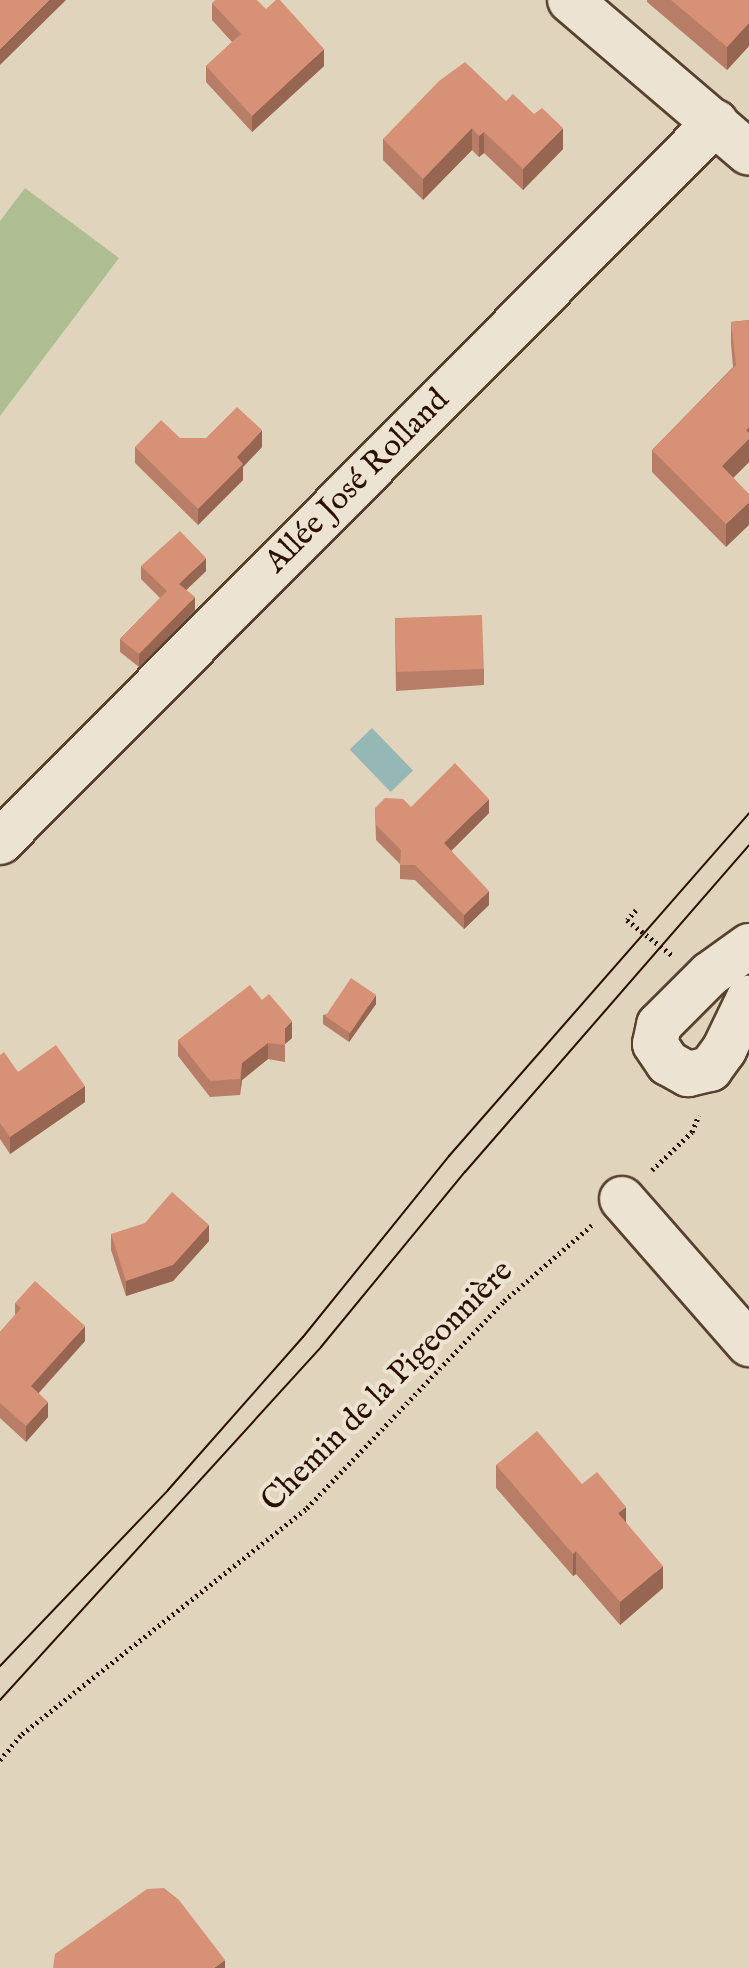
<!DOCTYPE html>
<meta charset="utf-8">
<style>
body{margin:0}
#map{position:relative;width:749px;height:1968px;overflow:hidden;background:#e1d4bc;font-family:"IM FELL English",serif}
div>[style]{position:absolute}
.green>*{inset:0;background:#afbd93}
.water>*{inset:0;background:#95b7b6;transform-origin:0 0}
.path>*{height:5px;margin-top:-2.5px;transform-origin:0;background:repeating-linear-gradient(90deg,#2b1000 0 2px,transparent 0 6px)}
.roads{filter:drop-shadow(2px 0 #58412f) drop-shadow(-2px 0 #58412f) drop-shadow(0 2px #58412f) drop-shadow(0 -2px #58412f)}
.minor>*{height:44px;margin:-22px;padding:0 22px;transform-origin:22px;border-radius:22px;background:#ece3d3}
.tram>*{height:2px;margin:-1px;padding:0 1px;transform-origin:1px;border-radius:1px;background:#2b1000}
.wall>*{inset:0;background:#b87d66}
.shaded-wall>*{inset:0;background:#966653}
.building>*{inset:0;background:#d69177;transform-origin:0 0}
span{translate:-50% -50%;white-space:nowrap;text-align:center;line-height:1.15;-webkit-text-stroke:8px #ece3d3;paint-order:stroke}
.street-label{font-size:32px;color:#2b1000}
</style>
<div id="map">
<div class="green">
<div style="clip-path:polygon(25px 188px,119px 258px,0 416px,0 221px)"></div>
</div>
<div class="water">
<div style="left:372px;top:728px;width:59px;height:31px;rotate:46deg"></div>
</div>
<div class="path">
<div style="left:636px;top:910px;width:13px;rotate:132deg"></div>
<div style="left:627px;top:920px;width:58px;rotate:38deg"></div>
<div style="left:652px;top:1170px;width:55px;rotate:-43.5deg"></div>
<div style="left:692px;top:1132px;width:18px;rotate:-68deg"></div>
<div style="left:0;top:1760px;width:34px;rotate:-50deg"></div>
<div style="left:22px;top:1734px;width:364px;rotate:-38.4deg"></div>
<div style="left:307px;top:1508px;width:286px;rotate:-46.4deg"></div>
<div style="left:504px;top:1301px;width:116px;rotate:-40.8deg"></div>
</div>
<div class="roads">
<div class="minor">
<div style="left:570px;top:0;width:235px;rotate:40.5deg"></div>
<div style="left:0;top:842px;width:1015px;rotate:-45.16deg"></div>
<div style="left:749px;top:946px;width:48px;rotate:144.3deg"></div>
<div style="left:710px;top:974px;width:72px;rotate:135deg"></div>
<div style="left:659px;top:1025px;width:19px;rotate:102deg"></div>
<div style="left:655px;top:1044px;width:23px;rotate:56deg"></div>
<div style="left:668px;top:1063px;width:23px;rotate:29deg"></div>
<div style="left:688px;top:1074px;width:23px;rotate:-13deg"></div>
<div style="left:710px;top:1069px;width:24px;rotate:-54deg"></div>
<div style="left:724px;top:1050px;width:58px;rotate:-64.3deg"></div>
<div style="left:622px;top:1199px;width:193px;rotate:48.8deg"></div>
</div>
</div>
<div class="tram">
<div style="left:0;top:1666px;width:243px;rotate:-46.3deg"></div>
<div style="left:168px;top:1490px;width:204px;rotate:-48.6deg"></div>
<div style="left:303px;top:1337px;width:233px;rotate:-51.1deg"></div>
<div style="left:449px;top:1156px;width:456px;rotate:-48.8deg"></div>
<div style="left:0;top:1700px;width:477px;rotate:-47.7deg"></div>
<div style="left:321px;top:1347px;width:227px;rotate:-50.6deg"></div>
<div style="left:465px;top:1172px;width:433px;rotate:-49deg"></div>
</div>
<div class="wall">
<div style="clip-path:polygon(647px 0,749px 0,749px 46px,727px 70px,647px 2px)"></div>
<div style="clip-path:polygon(212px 3px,266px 9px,324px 66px,252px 132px,206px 82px,206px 66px,232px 42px,212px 20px)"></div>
<div style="clip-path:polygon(506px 101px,563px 149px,523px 190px,484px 153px,479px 157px,472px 150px,423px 200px,383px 160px,383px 139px)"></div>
<div style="clip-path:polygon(749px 320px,749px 462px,733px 478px,726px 547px,652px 472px,652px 450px,733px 367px,731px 344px,731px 322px)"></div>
<div style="clip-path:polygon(180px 438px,262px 447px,243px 467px,243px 480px,198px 525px,135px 463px,135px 447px)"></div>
<div style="clip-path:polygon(141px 566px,206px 571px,186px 590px,195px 610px,139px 667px,120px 652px,120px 639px,160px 598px,141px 579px)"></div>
<div style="clip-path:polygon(395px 618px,484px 669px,484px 685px,396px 691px)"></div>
<div style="clip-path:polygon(411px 807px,489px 813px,451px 851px,489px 905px,464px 929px,415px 880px,400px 879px,400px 864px,376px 840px,375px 808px)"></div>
<div style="clip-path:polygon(376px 1004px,349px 1042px,323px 1024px,323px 1015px)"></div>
<div style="clip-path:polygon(292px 1038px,285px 1044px,285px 1062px,268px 1059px,242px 1080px,240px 1095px,210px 1097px,178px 1056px,178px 1040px)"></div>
<div style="clip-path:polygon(0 1055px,18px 1072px,85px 1102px,10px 1154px,0 1139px)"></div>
<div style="clip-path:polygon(111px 1234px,209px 1241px,173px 1281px,126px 1296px,111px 1250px)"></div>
<div style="clip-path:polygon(15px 1303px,85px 1341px,39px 1393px,48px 1417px,26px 1442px,0 1418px,0 1332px,15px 1315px)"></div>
<div style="clip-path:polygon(496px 1465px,582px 1484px,626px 1522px,663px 1588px,620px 1625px,576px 1574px,573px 1576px,496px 1488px)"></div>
</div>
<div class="shaded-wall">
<div style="clip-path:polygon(49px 0,66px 0,0 65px,0 49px)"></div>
<div style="clip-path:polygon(749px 23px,749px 46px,727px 70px,727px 47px)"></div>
<div style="clip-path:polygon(324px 49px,324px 66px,252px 132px,252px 116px)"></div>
<div style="clip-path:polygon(472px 128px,472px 150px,423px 200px,423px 179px)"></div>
<div style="clip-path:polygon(563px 128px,563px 149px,523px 190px,523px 169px)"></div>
<div style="clip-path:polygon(484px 132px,484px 153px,479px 157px,479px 136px)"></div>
<div style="clip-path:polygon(749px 427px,749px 462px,722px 489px,722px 466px)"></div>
<div style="clip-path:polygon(262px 430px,262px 447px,243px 467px,243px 480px,198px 525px,198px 509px,237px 457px)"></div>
<div style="clip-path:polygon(749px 502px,749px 525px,726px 547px,726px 524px)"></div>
<div style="clip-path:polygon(206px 558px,206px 571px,179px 597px,179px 584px)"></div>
<div style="clip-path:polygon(195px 597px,195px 610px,139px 667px,139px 654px)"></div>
<div style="clip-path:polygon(489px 799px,489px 813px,444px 858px,444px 843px)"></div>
<div style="clip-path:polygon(489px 891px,489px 905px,464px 929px,464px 915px)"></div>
<div style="clip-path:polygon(376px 995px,376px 1004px,349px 1042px,349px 1034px)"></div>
<div style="clip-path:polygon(292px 1021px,292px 1038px,285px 1044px,285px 1062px,285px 1028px)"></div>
<div style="clip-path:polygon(268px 1043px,268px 1059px,242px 1080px,240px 1095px,242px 1063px)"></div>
<div style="clip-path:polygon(85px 1086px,85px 1102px,10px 1154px,10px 1137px)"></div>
<div style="clip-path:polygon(209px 1225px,209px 1241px,173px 1281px,126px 1296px,126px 1281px)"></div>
<div style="clip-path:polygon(85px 1326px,85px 1341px,31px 1401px,31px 1386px)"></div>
<div style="clip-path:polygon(48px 1402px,48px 1417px,26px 1442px,26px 1426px)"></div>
<div style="clip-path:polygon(626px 1507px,626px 1530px,618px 1513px)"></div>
<div style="clip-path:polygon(576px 1551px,576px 1574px,573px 1576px,573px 1554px)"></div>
<div style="clip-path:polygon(663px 1566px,663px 1588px,620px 1625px,620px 1602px)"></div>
<div style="clip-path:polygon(225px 1960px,225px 1968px,214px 1968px)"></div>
</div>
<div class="building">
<div style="clip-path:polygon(0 0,49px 0,0 49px)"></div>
<div style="clip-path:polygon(215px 0,257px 0,266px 9px,276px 0,280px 0,324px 49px,252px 116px,206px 66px,241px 34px,212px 3px)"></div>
<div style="clip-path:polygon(671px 0,749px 0,749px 23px,727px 47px)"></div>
<div style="clip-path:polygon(465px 62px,506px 101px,513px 94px,534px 114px,542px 108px,563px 128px,523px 169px,484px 132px,479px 136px,472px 128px,423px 179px,383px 139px,439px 81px)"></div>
<div style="clip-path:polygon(749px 320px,749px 427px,746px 430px,749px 433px,749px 439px,722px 466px,749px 494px,749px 502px,726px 524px,652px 450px,736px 365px,731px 322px)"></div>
<div style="clip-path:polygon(237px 407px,262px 430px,237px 457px,243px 464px,198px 509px,135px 447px,161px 420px,180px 438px,206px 438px)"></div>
<div style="clip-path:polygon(180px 531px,206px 558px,179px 584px,195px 597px,139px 654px,120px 639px,167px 591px,141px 566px)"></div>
<div style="left:482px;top:615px;width:54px;height:87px;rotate:88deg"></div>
<div style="clip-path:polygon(455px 763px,489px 799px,444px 843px,489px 891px,464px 915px,415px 865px,400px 865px,401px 850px,376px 825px,375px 808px,385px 798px,403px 799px,411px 807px)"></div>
<div style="left:351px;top:978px;width:30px;height:46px;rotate:34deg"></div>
<div style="clip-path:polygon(250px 985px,262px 1000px,269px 994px,292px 1021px,285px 1028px,285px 1045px,268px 1043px,242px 1063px,240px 1079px,210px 1081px,178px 1040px)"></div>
<div style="clip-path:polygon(56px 1045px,85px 1086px,10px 1137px,0 1123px,0 1055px,4px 1052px,18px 1072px)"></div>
<div style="clip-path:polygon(172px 1192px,209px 1225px,173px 1265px,126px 1281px,111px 1234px,145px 1223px)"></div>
<div style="clip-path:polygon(35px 1281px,85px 1326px,31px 1386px,48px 1402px,26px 1426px,0 1403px,0 1332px,21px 1308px,15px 1303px)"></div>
<div style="clip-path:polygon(537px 1431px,582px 1484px,597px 1472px,626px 1507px,618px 1513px,663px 1566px,620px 1602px,576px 1551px,573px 1554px,496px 1465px)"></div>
<div style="clip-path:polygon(164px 1888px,179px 1900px,225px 1960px,214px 1968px,53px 1968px,55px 1954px,147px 1889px)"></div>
</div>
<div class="street-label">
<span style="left:358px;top:482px;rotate:-45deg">Allée José Rolland</span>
<span style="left:388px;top:1387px;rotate:-45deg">Chemin de la Pigeonnière</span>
</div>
</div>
